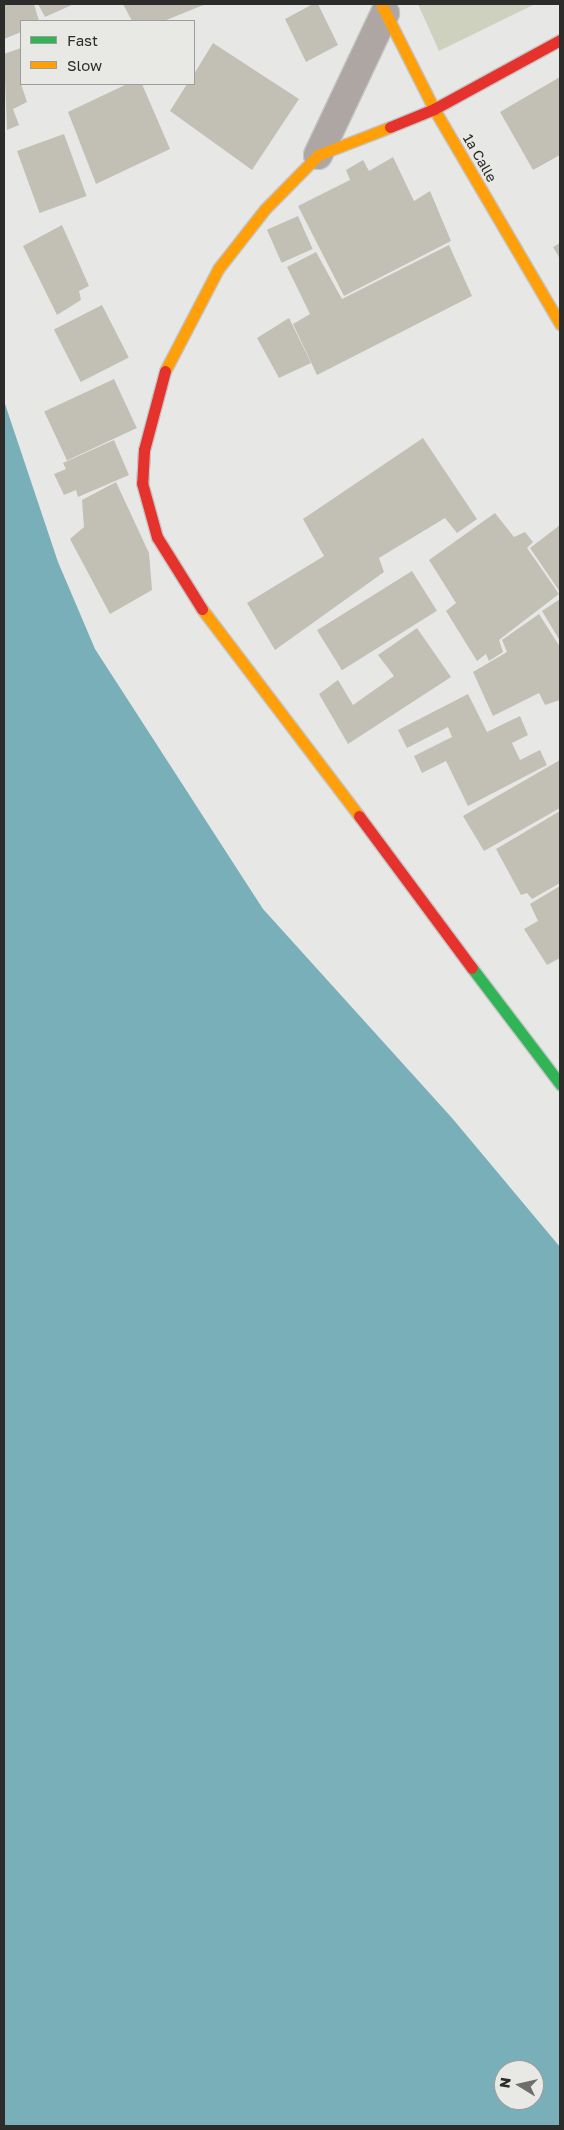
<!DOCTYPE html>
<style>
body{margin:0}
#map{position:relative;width:564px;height:2130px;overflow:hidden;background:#e7e7e6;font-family:"Golos Text",sans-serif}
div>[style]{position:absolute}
.green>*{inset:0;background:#cdd1bd}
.water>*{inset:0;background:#78afb8}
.building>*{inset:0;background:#c2c0b4;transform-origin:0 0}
.roads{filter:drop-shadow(1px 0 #c5c5c4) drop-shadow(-1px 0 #c5c5c4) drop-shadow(0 1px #c5c5c4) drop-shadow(0 -1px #c5c5c4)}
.street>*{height:28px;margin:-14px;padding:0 14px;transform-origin:14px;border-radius:14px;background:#ada6a3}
.fast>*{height:11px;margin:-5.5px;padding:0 5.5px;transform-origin:5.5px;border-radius:5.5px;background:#30b455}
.slow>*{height:11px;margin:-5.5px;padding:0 5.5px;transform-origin:5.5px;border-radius:5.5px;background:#ff9f0a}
.jam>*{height:11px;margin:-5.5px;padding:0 5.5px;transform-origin:5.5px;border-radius:5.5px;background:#e5322d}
span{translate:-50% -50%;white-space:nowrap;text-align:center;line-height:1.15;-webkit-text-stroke:5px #e8e8e5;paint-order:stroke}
.street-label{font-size:14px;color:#2c2c2b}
.frame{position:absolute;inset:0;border:5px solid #2c2c2b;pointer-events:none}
.legend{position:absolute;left:20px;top:20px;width:175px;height:65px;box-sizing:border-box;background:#e8e8e5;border:1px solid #9d9d9b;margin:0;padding:6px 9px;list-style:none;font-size:15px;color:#2c2c2b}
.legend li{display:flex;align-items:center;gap:10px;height:25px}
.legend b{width:25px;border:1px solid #9d9d9b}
.north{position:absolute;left:494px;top:2060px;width:50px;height:50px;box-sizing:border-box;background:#e8e8e5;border:1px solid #9d9d9b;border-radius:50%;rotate:279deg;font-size:14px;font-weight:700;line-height:20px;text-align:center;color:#2c2c2b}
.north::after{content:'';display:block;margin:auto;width:18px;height:22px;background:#6d6d6c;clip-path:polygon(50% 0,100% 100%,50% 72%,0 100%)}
</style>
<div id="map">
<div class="green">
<div style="clip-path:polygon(418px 4px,535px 4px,439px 51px)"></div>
</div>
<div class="water">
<div style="clip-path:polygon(evenodd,4px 401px,58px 562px,95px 649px,263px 909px,452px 1118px,560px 1247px,560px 2126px,4px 2126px,4px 401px,504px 2070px,534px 2070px,534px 2100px,504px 2100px,504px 2070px)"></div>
</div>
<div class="building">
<div style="clip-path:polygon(4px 4px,34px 4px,39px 21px,21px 21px,21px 32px,4px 39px)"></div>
<div style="clip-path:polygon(38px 4px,74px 4px,45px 17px)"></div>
<div style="clip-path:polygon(123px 4px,206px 4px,164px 21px,132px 21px)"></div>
<div style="clip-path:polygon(313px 4px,318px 4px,338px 45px,306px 62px,285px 19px)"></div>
<div style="clip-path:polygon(213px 43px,299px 99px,252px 170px,170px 111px,187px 84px,194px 84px,194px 74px)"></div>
<div style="clip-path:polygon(21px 48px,21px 84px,27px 102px,13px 109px,19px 125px,7px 130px,4px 54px)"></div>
<div style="clip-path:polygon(560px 77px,560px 155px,533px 170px,500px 112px)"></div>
<div style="clip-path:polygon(127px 84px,142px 84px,170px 149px,96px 184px,68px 112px)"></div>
<div style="left:64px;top:134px;width:66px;height:50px;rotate:70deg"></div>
<div style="clip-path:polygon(393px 157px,414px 201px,430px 191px,451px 241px,344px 296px,298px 206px,350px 180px,346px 170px,363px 160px,369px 171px)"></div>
<div style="left:298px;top:216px;width:36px;height:34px;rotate:66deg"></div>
<div style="clip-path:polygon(62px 225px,89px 286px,79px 291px,81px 300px,57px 315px,23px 246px)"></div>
<div style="clip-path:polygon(560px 243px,560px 259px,553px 247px)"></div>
<div style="clip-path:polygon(449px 245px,472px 296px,317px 375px,293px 324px,310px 314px,287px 267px,316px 252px,342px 299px)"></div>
<div style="left:102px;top:305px;width:59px;height:54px;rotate:63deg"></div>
<div style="clip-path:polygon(289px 318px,311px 363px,279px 378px,257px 338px)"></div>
<div style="left:114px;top:379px;width:54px;height:77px;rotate:65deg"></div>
<div style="clip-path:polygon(423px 438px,477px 519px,457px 533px,445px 518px,379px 558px,384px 572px,275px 650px,247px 603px,324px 556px,303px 519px)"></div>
<div style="clip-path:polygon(114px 440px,129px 475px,78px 497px,76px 490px,64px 495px,54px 474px,66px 469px,63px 463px)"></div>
<div style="clip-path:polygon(116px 482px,149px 553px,152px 590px,110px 614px,70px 539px,84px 527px,82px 500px)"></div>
<div style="clip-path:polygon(495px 513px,514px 537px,525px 532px,533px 542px,527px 548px,559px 594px,499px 640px,503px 652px,489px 661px,486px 654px,477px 661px,446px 611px,456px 603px,429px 560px)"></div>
<div style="clip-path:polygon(560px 525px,560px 592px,530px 548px)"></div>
<div style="left:412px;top:571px;width:47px;height:112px;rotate:58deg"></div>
<div style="clip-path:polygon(560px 599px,560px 641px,542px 611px)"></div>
<div style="clip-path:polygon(539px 614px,560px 647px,560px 700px,545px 705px,539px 693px,493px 716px,473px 672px,507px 652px,502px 640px)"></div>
<div style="clip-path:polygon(417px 628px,451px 677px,348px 744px,319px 694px,338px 680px,353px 705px,394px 676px,378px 655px)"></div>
<div style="clip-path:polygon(468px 694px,487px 732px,520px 716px,528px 735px,512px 743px,520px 760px,540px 750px,547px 765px,468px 806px,446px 761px,422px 773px,414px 756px,452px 737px,448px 727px,407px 748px,398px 730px)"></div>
<div style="clip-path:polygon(560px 760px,560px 808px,484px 851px,463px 816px)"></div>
<div style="clip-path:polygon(560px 811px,560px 883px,532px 899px,527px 893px,521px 895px,496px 849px)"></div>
<div style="clip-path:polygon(560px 886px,560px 958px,547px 965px,524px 929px,538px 921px,530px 904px)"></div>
</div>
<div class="roads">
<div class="street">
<div style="left:318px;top:155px;width:157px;rotate:-64.7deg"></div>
</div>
<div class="fast">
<div style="left:472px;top:968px;width:146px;rotate:52.8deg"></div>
</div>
<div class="slow">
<div style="left:381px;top:4px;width:118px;rotate:63.2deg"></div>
<div style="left:434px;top:109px;width:249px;rotate:59.6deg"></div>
<div style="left:165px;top:371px;width:115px;rotate:-62.5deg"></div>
<div style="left:218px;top:269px;width:76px;rotate:-51.9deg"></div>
<div style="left:265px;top:209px;width:76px;rotate:-45.5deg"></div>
<div style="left:318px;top:155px;width:77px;rotate:-21.3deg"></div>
<div style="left:202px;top:609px;width:260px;rotate:52.8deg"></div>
</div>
<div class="jam">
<div style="left:390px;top:127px;width:48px;rotate:-22.2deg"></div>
<div style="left:434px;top:109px;width:144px;rotate:-28.7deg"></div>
<div style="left:165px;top:371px;width:82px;rotate:104.9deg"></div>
<div style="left:144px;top:450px;width:33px;rotate:93deg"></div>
<div style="left:142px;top:483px;width:56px;rotate:74.5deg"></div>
<div style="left:157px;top:537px;width:85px;rotate:58deg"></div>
<div style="left:359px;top:816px;width:189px;rotate:53.4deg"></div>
</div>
</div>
<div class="street-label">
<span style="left:480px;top:158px;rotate:60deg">1a Calle</span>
</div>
<div class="frame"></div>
<ul class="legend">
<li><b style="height:6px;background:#30b455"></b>Fast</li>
<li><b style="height:6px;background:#ff9f0a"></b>Slow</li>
</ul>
<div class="north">N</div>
</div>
